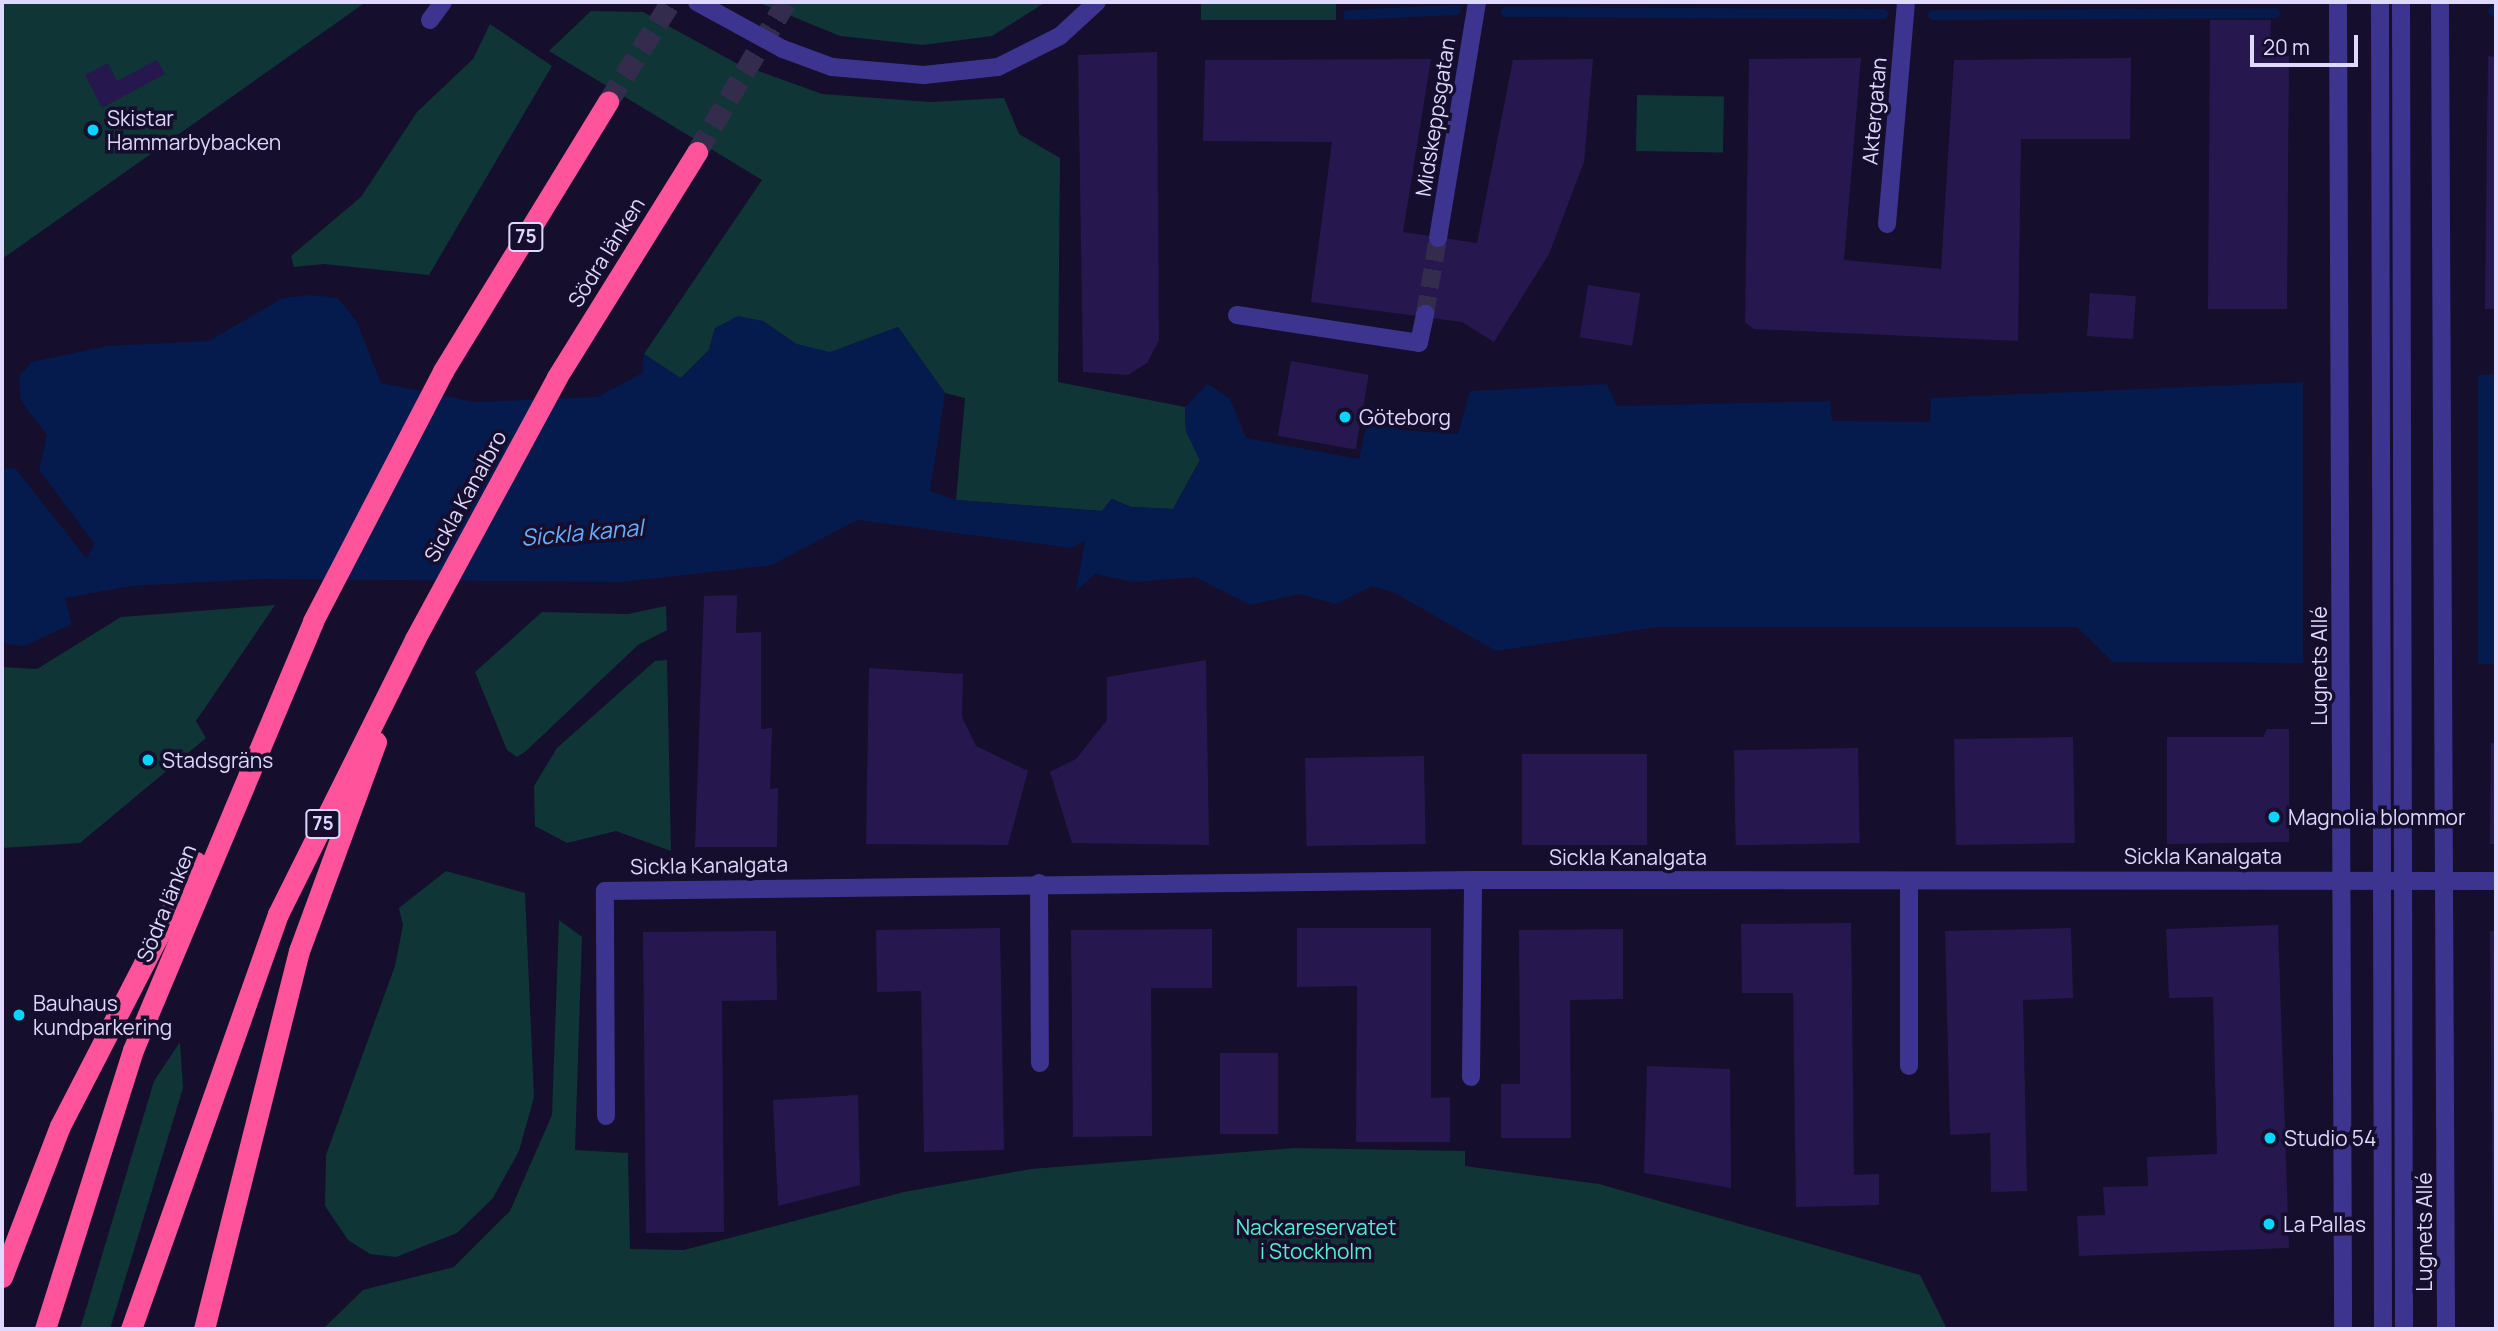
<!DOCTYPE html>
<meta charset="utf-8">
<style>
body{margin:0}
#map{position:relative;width:2498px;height:1331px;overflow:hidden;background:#150e2c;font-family:Manrope,sans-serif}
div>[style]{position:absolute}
.green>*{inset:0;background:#103536;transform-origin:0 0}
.water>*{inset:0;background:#051b4e}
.pier>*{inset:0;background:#150e2c;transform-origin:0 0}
.stream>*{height:10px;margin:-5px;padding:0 5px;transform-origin:5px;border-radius:5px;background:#051b4e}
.building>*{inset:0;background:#26184f;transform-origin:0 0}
.minor-tunnel>*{height:18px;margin-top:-9px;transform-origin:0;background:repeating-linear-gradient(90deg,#332c4c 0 18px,transparent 0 27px)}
.highway-tunnel>*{height:21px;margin-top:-10.5px;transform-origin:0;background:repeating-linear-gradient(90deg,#332c4c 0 21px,transparent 0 31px)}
.minor>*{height:18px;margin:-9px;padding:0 9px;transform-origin:9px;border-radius:9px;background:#3d3490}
.highway>*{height:21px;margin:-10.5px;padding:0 10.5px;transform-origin:10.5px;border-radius:10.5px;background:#ff549b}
.dots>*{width:19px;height:19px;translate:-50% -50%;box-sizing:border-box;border:4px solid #150e2c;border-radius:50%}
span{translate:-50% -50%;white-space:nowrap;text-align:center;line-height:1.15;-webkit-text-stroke:7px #150e2c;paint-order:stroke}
.shield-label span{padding:2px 5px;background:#150e2c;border:2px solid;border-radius:5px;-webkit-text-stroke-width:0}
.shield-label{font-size:19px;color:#dfd9ff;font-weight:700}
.street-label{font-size:21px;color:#dfd9ff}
.poi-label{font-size:21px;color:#dfd9ff}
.left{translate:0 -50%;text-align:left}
.park-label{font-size:21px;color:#57edd1}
.water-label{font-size:23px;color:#67afff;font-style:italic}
.frame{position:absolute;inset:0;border:4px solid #dfd9ff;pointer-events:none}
.scale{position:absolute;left:2250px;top:35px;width:108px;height:32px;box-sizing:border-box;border:4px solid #dfd9ff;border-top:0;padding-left:9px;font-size:21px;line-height:24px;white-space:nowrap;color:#dfd9ff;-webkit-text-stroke:5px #150e2c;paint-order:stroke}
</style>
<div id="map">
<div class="green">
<div style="clip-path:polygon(2px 2px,366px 2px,2px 259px)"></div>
<div style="clip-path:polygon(757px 2px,1046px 2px,992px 36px,923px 45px,840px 36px)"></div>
<div style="left:1201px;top:2px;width:135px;height:18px"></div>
<div style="clip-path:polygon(1513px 2px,1875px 2px,1513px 4px)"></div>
<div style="clip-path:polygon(591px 11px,643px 12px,736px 63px,822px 94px,930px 102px,1004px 98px,1019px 134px,1060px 158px,1058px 382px,1185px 407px,1186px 431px,1200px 460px,1173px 509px,1131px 507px,1112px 499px,1102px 511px,956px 500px,965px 398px,945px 393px,898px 327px,830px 353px,796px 344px,763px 321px,715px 328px,709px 350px,680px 379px,644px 354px,762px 180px,549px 51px)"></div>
<div style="clip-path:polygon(490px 24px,552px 66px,429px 275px,324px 264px,294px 267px,291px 256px,361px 197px,417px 112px,473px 59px)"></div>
<div style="left:1637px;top:95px;width:87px;height:56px;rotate:1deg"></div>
<div style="clip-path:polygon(275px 605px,196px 721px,206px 738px,80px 843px,2px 848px,2px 667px,37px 669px,121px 617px)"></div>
<div style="clip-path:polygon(666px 606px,667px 630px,638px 645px,526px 751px,517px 757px,507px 750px,475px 672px,542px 612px,628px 614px)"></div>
<div style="clip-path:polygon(667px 660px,671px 851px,616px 831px,567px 843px,535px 826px,534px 786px,557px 748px,655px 661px)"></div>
<div style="clip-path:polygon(446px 871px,525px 893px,534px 1097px,519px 1151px,493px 1198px,457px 1233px,396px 1257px,370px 1254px,348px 1240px,325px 1206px,326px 1155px,395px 966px,403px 925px,399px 908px)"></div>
<div style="clip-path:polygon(559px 920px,582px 937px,575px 1150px,628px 1153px,630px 1249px,684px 1250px,904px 1192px,1031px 1169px,1294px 1148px,1465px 1151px,1465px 1166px,1599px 1184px,1920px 1275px,1947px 1329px,323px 1329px,363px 1290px,454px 1267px,510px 1211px,552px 1115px)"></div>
<div style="clip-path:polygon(180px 1042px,183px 1088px,110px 1329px,80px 1329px,154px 1081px)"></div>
</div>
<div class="water">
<div style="clip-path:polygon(312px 295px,337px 298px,356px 320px,381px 383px,474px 402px,598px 397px,642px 373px,644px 354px,681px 378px,709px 350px,715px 328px,738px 316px,763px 321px,796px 344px,830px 352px,898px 327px,945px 393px,930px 491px,956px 500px,1102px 511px,1111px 499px,1131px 507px,1173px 509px,1200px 461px,1186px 431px,1185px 407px,1208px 384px,1230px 399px,1246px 438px,1359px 459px,1371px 404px,1400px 430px,1458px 434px,1470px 391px,1607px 384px,1617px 406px,1830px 401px,1832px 421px,1930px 422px,1931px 398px,2496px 374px,2496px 664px,2113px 662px,2077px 627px,1658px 627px,1496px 651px,1395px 593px,1372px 586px,1336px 604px,1299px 594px,1250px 605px,1195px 577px,1134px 582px,1095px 574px,1076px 591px,1085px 541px,1071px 548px,857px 520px,772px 565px,621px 582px,261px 579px,131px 586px,65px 598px,72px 624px,24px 646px,7px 644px,2px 640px,2px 469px,15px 468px,86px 558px,95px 544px,39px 470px,47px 435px,21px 401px,19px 376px,32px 362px,107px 346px,209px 341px,283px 298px)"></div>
</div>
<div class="pier">
<div style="left:2478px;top:371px;width:297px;height:175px;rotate:90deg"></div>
</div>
<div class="stream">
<div style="left:2493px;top:11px;width:3px"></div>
<div style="left:1506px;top:12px;width:377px;rotate:0.3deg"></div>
<div style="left:1348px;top:15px;width:108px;rotate:-2.7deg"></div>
<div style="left:1933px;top:15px;width:342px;rotate:-0.3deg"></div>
</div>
<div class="building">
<div style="clip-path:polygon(2210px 20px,2271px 20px,2270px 56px,2289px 56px,2287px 309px,2208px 309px)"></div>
<div style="clip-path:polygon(1157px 52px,1159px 340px,1147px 363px,1128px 375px,1083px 372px,1078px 55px)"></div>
<div style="clip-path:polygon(2488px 56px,2496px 57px,2496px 309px,2485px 309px)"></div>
<div style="clip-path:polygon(1861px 58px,1844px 260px,1941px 269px,1954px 60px,2131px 58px,2130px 139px,2021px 139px,2018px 341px,1754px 329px,1745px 322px,1749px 59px)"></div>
<div style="clip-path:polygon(1431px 59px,1403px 232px,1477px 243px,1513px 60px,1593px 59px,1584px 162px,1549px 254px,1494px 342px,1462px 322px,1311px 302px,1332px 142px,1203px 141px,1205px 60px)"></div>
<div style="clip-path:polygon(157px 60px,165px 74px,102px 108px,85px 75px,108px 63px,117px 81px)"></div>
<div style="left:1588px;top:285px;width:53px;height:53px;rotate:9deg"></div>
<div style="left:2090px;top:293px;width:46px;height:43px;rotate:4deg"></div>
<div style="left:1291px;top:361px;width:79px;height:76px;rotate:10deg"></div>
<div style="clip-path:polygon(737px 595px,736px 633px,761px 632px,761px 729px,772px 728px,770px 789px,778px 788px,777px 847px,695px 847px,704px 596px)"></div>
<div style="clip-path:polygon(1206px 660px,1209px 845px,1072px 843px,1050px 772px,1076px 759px,1107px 720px,1107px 677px)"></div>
<div style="clip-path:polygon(869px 668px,963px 674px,962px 717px,976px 746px,1028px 771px,1008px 845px,866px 844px)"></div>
<div style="clip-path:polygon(2267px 729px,2289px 729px,2289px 842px,2167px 844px,2167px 737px,2263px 737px)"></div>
<div style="left:2073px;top:737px;width:106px;height:119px;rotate:89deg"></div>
<div style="clip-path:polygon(2491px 743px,2496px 743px,2496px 844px,2490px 844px)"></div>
<div style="left:1858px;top:748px;width:95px;height:124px;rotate:89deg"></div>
<div style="left:1647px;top:754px;width:91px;height:125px;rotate:90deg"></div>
<div style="left:1424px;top:756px;width:88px;height:119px;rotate:89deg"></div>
<div style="clip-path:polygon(1851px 923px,1854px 1175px,1879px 1174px,1879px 1205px,1796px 1207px,1793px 993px,1742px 993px,1741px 924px)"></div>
<div style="clip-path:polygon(2278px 925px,2289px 1248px,2079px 1256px,2077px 1216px,2105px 1215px,2103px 1187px,2148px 1186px,2147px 1157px,2217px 1154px,2213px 997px,2169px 998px,2166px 929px)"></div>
<div style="clip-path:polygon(1000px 928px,1004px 1150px,924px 1152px,921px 991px,877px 992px,876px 930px)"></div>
<div style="clip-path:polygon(1297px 928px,1431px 928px,1431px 1098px,1450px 1097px,1450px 1142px,1356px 1142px,1357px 986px,1297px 987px)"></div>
<div style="clip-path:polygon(2071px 928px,2073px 998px,2023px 1000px,2027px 1191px,1991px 1192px,1990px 1133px,1950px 1135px,1945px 931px)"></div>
<div style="clip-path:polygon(1212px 929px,1212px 988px,1151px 988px,1152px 1136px,1073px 1137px,1071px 930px)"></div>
<div style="clip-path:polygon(1623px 929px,1623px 999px,1570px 1000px,1571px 1138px,1501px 1138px,1501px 1084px,1520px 1084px,1519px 930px)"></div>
<div style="clip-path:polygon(776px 931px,777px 1000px,722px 1001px,724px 1232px,646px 1233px,643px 932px)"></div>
<div style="clip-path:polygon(2490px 931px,2496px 931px,2493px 1246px,2492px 1165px)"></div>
<div style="left:1220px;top:1053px;width:58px;height:81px"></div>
<div style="clip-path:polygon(1647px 1066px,1730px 1069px,1731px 1188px,1644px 1173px)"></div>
<div style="clip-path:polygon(858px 1095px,860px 1185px,778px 1206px,773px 1100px)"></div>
</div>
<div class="minor-tunnel">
<div style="left:1425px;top:314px;width:77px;rotate:-80.3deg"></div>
</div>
<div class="highway-tunnel">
<div style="left:608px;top:102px;width:118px;rotate:-57.8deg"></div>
<div style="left:697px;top:152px;width:174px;rotate:-59.3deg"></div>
</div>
<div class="minor">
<div style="left:697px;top:2px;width:98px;rotate:28.7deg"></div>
<div style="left:783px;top:49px;width:52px;rotate:20.2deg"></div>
<div style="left:832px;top:67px;width:92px;rotate:5deg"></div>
<div style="left:924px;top:75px;width:74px;rotate:-6.2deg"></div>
<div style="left:998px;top:67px;width:69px;rotate:-26.6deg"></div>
<div style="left:1060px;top:36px;width:50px;rotate:-42.6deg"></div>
<div style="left:2338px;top:2px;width:1327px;rotate:89.78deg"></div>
<div style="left:2380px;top:2px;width:1327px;rotate:89.87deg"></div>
<div style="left:2401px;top:2px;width:1327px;rotate:89.87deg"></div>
<div style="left:2440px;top:2px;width:1327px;rotate:89.74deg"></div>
<div style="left:430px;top:20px;width:22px;rotate:-54deg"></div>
<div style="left:1887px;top:224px;width:223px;rotate:-85.1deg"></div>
<div style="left:1438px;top:238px;width:239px;rotate:-80.6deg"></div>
<div style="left:1237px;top:315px;width:184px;rotate:8.7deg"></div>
<div style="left:1419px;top:343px;width:30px;rotate:-78deg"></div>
<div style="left:1909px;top:881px;width:185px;rotate:90deg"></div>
<div style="left:1039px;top:883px;width:180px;rotate:89.7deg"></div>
<div style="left:1471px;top:1077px;width:197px;rotate:-89.4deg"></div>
<div style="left:606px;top:1116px;width:225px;rotate:-90.3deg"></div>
<div style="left:605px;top:891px;width:868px;rotate:-0.73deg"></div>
<div style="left:1473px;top:880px;width:1023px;rotate:0.06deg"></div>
</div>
<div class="highway">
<div style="left:2px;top:1277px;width:162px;rotate:-69deg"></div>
<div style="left:60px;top:1126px;width:297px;rotate:-62.7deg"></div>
<div style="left:45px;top:1329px;width:293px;rotate:-72.5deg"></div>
<div style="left:133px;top:1050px;width:465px;rotate:-67.2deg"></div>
<div style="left:313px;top:621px;width:282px;rotate:-62.5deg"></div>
<div style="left:443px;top:371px;width:316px;rotate:-58.5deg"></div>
<div style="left:131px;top:1329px;width:440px;rotate:-70.5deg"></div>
<div style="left:278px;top:914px;width:307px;rotate:-63.5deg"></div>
<div style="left:415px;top:639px;width:298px;rotate:-61.5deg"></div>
<div style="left:557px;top:377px;width:265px;rotate:-58.1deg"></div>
<div style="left:204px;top:1329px;width:390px;rotate:-75.9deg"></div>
<div style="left:299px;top:951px;width:223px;rotate:-69.8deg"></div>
</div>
<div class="dots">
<div style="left:93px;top:130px;background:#05d6ff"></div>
<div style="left:1345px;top:417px;background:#05d6ff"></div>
<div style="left:148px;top:760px;background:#05d6ff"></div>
<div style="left:2274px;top:817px;background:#05d6ff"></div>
<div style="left:19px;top:1015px;background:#05d6ff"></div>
<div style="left:2270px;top:1138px;background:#05d6ff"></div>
<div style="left:2269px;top:1224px;background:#05d6ff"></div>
</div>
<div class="shield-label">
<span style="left:526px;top:237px">75</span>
<span style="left:323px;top:824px">75</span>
</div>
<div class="street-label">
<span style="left:1874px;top:111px;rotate:-85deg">Aktergatan</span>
<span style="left:1435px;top:117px;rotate:-81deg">Midskeppsgatan</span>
<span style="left:606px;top:252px;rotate:-58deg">Södra länken</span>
<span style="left:465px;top:496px;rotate:-61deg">Sickla Kanalbro</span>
<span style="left:2319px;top:666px;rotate:-90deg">Lugnets Allé</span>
<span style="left:2203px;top:856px">Sickla Kanalgata</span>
<span style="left:1628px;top:857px">Sickla Kanalgata</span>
<span style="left:709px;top:865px;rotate:-1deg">Sickla Kanalgata</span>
<span style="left:166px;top:903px;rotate:-68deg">Södra länken</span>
<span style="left:2424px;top:1232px;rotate:-90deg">Lugnets Allé</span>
</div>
<div class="poi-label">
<span class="left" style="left:107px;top:130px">Skistar<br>Hammarbybacken</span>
<span class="left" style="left:1359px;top:417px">Göteborg</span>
<span class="left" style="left:162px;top:760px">Stadsgräns</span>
<span class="left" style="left:2288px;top:817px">Magnolia blommor</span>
<span class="left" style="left:33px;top:1015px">Bauhaus<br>kundparkering</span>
<span class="left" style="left:2284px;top:1138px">Studio 54</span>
<span class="left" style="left:2283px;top:1224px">La Pallas</span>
</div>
<div class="park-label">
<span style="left:1316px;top:1239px">Nackareservatet<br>i Stockholm</span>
</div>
<div class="water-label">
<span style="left:582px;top:532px;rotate:-5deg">Sickla kanal</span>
</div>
<div class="frame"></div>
<div class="scale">20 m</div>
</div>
